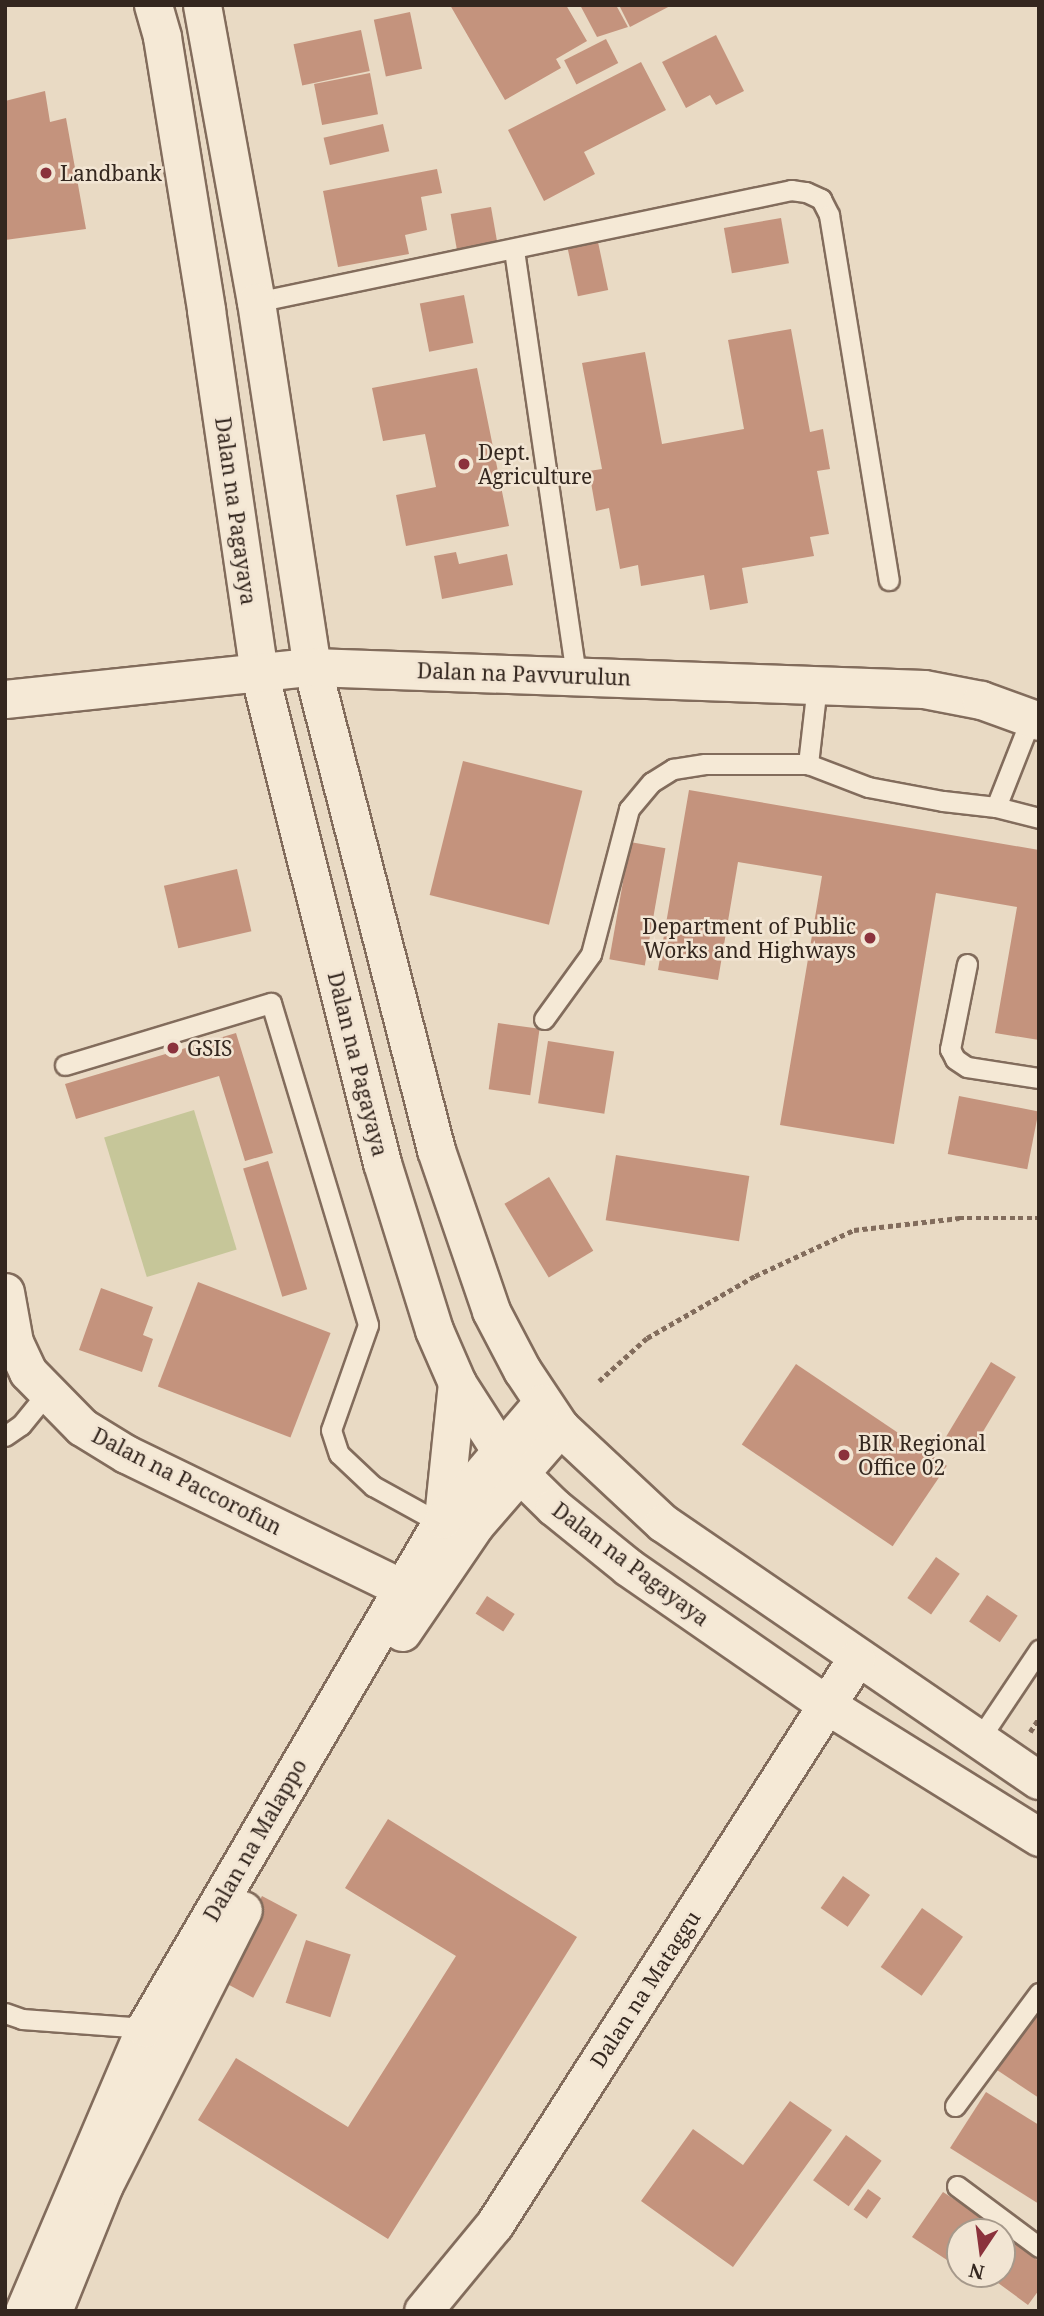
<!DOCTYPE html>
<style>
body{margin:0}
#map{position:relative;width:1044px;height:2316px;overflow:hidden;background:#e9dac4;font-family:"Noto Serif",serif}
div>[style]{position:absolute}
.green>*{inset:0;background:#c6c699;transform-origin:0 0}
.building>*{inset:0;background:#c4937d;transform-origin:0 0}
.path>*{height:4.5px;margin-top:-2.25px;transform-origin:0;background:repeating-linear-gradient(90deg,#826c5c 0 5px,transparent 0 8.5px)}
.roads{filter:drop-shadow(2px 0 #826c5c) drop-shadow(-2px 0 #826c5c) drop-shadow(0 2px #826c5c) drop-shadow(0 -2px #826c5c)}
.service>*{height:19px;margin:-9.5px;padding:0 9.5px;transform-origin:9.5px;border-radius:9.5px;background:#f5e9d6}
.minor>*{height:37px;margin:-18.5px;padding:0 18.5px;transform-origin:18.5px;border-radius:18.5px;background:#f5e9d6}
.dots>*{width:19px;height:19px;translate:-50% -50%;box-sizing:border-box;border:4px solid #f2e5d3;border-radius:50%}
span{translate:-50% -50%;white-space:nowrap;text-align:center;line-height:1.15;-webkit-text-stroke:5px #f2e5d3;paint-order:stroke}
.poi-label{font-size:21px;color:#34271f}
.left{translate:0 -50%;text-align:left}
.right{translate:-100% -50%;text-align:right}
.street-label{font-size:21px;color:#34271f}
.frame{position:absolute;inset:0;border:7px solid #34271f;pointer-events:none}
.north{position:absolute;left:946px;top:2218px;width:70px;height:70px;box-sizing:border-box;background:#f2e5d3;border:2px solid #a6998b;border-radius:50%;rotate:193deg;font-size:19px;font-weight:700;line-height:28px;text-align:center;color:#34271f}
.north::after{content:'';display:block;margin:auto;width:24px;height:32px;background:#8b323c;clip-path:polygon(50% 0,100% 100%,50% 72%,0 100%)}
</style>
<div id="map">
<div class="green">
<div style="left:194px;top:1110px;width:146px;height:94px;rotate:73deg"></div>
</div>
<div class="building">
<div style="clip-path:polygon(450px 5px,566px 5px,587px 41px,556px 59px,561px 68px,505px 100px)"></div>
<div style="clip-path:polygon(580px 5px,616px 5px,628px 27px,597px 37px)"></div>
<div style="clip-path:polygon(619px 5px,672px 5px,630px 27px)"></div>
<div style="left:410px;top:12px;width:58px;height:37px;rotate:78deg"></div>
<div style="left:361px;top:30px;width:42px;height:69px;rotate:78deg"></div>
<div style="clip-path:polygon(716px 35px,744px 91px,716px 105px,710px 95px,686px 108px,662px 62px)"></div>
<div style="left:606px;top:39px;width:27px;height:47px;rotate:63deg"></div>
<div style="clip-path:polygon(641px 62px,666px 110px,584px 152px,595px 174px,544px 201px,508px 130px)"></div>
<div style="left:370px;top:73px;width:42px;height:57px;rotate:79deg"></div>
<div style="clip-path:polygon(45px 91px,50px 122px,66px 118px,86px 229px,5px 240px,5px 101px)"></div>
<div style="left:383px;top:124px;width:28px;height:61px;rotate:77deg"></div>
<div style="clip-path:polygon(437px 169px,442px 193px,421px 197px,427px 230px,405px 235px,409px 254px,338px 267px,323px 191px)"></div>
<div style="left:491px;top:207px;width:39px;height:41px;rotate:80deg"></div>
<div style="left:781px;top:218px;width:46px;height:58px;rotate:80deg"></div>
<div style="left:598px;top:242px;width:49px;height:31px;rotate:78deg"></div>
<div style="left:464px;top:295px;width:49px;height:45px;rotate:79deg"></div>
<div style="clip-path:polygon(791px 329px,810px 432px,823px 429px,830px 469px,817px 471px,829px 534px,810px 537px,814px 556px,742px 568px,748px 603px,710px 610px,704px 575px,641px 586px,638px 565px,620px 569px,609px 508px,596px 511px,589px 471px,602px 469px,582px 363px,645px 352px,662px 444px,744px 429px,728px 340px)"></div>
<div style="clip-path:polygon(477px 368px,509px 526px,406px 546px,396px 495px,436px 487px,425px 434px,383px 441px,372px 388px)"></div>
<div style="clip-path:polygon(456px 552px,459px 564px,507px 554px,513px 585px,442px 599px,434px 556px)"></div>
<div style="left:463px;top:761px;width:123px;height:138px;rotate:14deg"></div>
<div style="clip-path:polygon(689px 790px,1039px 850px,1039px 1040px,995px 1033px,1017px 907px,936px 893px,894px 1144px,780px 1125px,822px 876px,738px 862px,718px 980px,658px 970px)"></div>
<div style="left:630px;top:842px;width:36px;height:119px;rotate:10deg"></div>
<div style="left:237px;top:869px;width:64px;height:75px;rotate:77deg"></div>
<div style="left:498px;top:1023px;width:42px;height:67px;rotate:8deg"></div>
<div style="clip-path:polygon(236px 1033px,273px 1153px,245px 1161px,219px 1076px,76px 1119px,65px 1084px)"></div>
<div style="left:548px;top:1041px;width:67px;height:63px;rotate:9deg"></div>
<div style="left:959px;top:1096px;width:81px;height:59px;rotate:11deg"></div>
<div style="left:616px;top:1155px;width:135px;height:66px;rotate:9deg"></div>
<div style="left:268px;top:1161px;width:134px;height:26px;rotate:73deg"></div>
<div style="left:549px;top:1177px;width:86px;height:52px;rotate:59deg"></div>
<div style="left:198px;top:1282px;width:142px;height:112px;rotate:21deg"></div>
<div style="clip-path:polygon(101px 1288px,153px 1307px,143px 1335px,153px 1339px,142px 1372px,79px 1350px)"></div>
<div style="left:991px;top:1362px;width:29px;height:87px;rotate:31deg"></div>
<div style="left:796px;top:1364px;width:182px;height:97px;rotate:34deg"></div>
<div style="left:936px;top:1557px;width:29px;height:50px;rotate:35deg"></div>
<div style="left:987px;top:1595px;width:37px;height:32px;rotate:34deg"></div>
<div style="left:487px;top:1596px;width:33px;height:21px;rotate:33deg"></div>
<div style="clip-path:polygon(388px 1819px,577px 1937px,388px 2239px,198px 2120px,236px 2058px,348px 2127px,456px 1956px,345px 1888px)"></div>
<div style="left:843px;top:1876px;width:33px;height:39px;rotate:35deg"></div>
<div style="left:262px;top:1896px;width:40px;height:94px;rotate:28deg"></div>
<div style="left:922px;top:1908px;width:50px;height:72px;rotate:35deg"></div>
<div style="left:306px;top:1940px;width:47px;height:66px;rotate:18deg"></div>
<div style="clip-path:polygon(1039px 2009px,1039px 2098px,997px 2070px)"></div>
<div style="clip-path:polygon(986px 2092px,1039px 2125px,1039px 2204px,950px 2148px)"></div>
<div style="clip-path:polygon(790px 2101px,832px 2130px,733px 2267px,641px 2201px,693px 2129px,743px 2165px)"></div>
<div style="left:846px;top:2135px;width:44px;height:56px;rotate:36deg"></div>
<div style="left:868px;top:2189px;width:16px;height:25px;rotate:35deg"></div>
<div style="clip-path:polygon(943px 2192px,980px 2216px,969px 2232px,960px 2232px,960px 2246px,950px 2262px,912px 2237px)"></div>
<div style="clip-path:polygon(1008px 2238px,1039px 2261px,1039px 2290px,1028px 2305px,986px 2274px,1002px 2274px,1002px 2246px)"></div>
</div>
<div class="path">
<div style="left:599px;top:1381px;width:64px;rotate:-41.9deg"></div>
<div style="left:647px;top:1338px;width:125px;rotate:-29.9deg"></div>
<div style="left:755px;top:1276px;width:109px;rotate:-24.9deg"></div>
<div style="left:854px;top:1230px;width:106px;rotate:-6.5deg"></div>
<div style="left:959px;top:1218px;width:80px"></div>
<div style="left:1030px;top:1732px;width:17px;rotate:-57deg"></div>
</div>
<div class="roads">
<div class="service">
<div style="left:514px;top:250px;width:430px;rotate:81.7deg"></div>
<div style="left:256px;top:302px;width:547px;rotate:-11.82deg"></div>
<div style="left:791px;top:190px;width:15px;rotate:8deg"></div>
<div style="left:806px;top:192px;width:17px;rotate:25deg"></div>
<div style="left:821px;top:199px;width:18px;rotate:63deg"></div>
<div style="left:829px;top:215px;width:370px;rotate:80.7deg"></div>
<div style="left:817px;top:685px;width:80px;rotate:96.5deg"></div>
<div style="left:808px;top:764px;width:64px;rotate:21deg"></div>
<div style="left:868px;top:787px;width:76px;rotate:10.6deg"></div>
<div style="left:943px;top:801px;width:53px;rotate:6.5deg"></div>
<div style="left:996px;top:807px;width:96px;rotate:-68.5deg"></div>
<div style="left:996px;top:807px;width:44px;rotate:14.3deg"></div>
<div style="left:967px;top:964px;width:87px;rotate:101.3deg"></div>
<div style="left:950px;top:1049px;width:11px;rotate:63deg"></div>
<div style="left:955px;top:1059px;width:14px;rotate:34deg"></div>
<div style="left:967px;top:1067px;width:73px;rotate:8.7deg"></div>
<div style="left:544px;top:1019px;width:80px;rotate:-54.1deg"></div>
<div style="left:591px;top:954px;width:150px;rotate:-75.3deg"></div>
<div style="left:629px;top:809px;width:35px;rotate:-50deg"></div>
<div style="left:652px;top:782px;width:25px;rotate:-32deg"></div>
<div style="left:673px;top:769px;width:32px;rotate:-9deg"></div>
<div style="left:705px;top:764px;width:103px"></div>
<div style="left:65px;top:1065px;width:215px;rotate:-16.8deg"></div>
<div style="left:271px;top:1003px;width:336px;rotate:73.2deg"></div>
<div style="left:368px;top:1325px;width:111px;rotate:109.4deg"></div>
<div style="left:331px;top:1430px;width:25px;rotate:72deg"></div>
<div style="left:339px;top:1454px;width:47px;rotate:43.3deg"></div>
<div style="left:373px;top:1486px;width:77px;rotate:28.9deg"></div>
<div style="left:5px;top:1436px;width:19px;rotate:-35deg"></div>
<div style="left:21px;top:1425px;width:40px;rotate:-51deg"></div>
<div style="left:978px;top:1741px;width:110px;rotate:-56.2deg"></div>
<div style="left:5px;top:2013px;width:18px;rotate:19deg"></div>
<div style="left:22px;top:2019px;width:123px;rotate:4.2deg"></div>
<div style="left:955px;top:2106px;width:141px;rotate:-53.4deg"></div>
<div style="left:957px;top:2186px;width:102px;rotate:36.6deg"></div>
</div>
<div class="minor">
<div style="left:153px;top:5px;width:33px;rotate:74deg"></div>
<div style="left:162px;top:37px;width:277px;rotate:80.8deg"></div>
<div style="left:206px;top:310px;width:366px;rotate:81.7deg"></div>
<div style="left:259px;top:672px;width:506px;rotate:75.94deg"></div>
<div style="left:382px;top:1163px;width:175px;rotate:72.7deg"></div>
<div style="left:434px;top:1330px;width:58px;rotate:66.5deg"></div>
<div style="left:457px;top:1383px;width:93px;rotate:57.3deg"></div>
<div style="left:507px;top:1461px;width:66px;rotate:44.4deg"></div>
<div style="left:554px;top:1507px;width:95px;rotate:39deg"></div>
<div style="left:628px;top:1567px;width:242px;rotate:34.7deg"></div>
<div style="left:827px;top:1705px;width:250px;rotate:31.9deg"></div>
<div style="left:202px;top:5px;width:302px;rotate:79.7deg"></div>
<div style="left:256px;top:302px;width:369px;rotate:81.3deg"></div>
<div style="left:312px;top:667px;width:499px;rotate:75.6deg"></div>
<div style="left:436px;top:1150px;width:170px;rotate:71.1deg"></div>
<div style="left:491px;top:1311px;width:67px;rotate:62.3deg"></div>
<div style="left:522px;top:1370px;width:69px;rotate:56.3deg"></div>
<div style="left:560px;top:1427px;width:141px;rotate:43deg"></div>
<div style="left:663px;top:1523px;width:455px;rotate:34.4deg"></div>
<div style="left:5px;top:699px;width:309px;rotate:-6deg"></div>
<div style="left:312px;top:667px;width:612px;rotate:2.06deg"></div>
<div style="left:924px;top:689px;width:58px;rotate:10.9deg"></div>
<div style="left:981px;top:700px;width:62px;rotate:19.9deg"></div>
<div style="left:5px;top:1292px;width:51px;rotate:79.8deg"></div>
<div style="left:14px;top:1342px;width:33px;rotate:65deg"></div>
<div style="left:28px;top:1372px;width:77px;rotate:45.5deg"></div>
<div style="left:82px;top:1427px;width:52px;rotate:31.5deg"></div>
<div style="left:126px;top:1454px;width:305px;rotate:25.9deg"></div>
<div style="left:443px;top:1518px;width:136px;rotate:-84.1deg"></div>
<div style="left:402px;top:1632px;width:130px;rotate:-55.7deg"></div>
<div style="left:475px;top:1525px;width:130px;rotate:-49.1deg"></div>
<div style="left:24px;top:2311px;width:308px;rotate:-66.9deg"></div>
<div style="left:145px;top:2028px;width:590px;rotate:-59.65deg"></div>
<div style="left:443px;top:1519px;width:153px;rotate:-49.5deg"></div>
<div style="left:53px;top:2311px;width:136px;rotate:-68deg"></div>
<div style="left:104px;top:2185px;width:308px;rotate:-63.2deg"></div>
<div style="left:423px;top:2311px;width:112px;rotate:-50.5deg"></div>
<div style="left:494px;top:2225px;width:672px;rotate:-57.4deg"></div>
</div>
</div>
<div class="dots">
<div style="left:46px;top:173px;background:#8b323c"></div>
<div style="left:464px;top:464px;background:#8b323c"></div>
<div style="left:870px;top:938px;background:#8b323c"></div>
<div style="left:173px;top:1048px;background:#8b323c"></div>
<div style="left:844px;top:1455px;background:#8b323c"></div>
</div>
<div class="poi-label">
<span class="left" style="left:60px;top:173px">Landbank</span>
<span class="left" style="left:478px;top:464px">Dept.<br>Agriculture</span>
<span class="right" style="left:856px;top:938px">Department of Public<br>Works and Highways</span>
<span class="left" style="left:187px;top:1048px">GSIS</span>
<span class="left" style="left:858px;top:1455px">BIR Regional<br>Office 02</span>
</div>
<div class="street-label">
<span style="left:236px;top:511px;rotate:82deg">Dalan na Pagayaya</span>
<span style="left:524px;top:674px;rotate:2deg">Dalan na Pavvurulun</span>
<span style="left:358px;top:1064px;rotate:76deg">Dalan na Pagayaya</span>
<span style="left:187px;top:1481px;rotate:27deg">Dalan na Paccorofun</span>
<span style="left:631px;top:1564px;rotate:37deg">Dalan na Pagayaya</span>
<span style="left:255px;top:1840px;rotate:-60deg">Dalan na Malappo</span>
<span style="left:645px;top:1989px;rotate:-57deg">Dalan na Mataggu</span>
</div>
<div class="frame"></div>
<div class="north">N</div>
</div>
